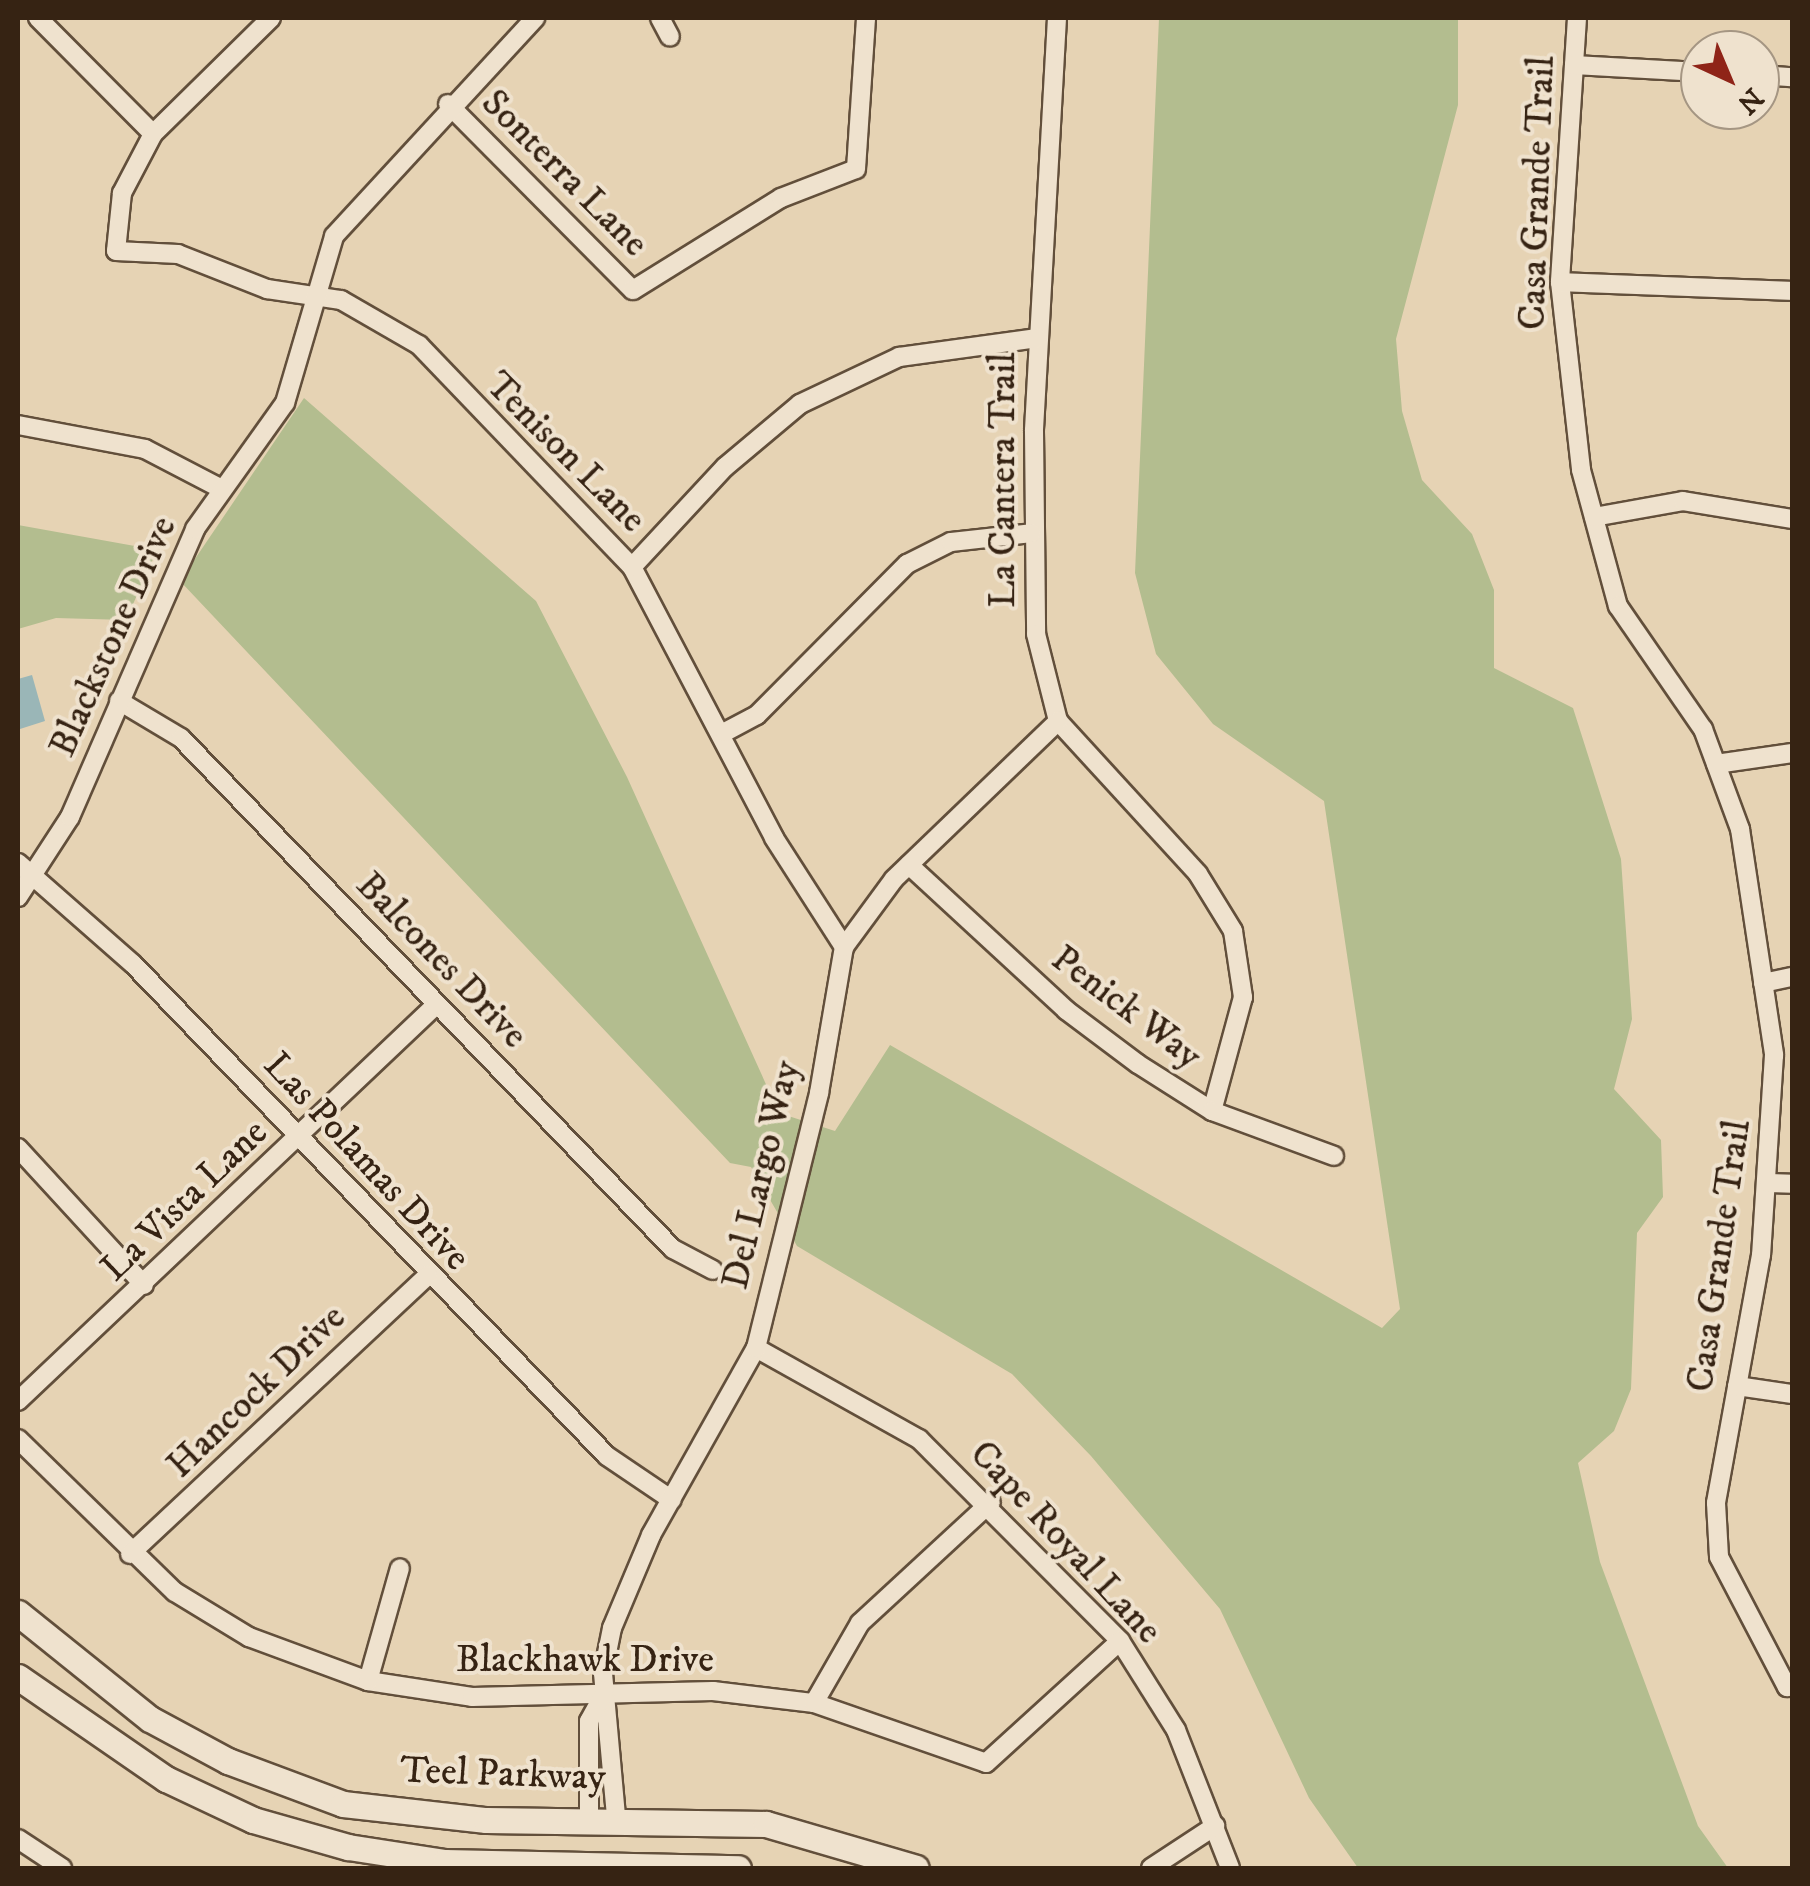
<!DOCTYPE html>
<style>
body{margin:0}
#map{position:relative;width:1810px;height:1886px;overflow:hidden;background:#e6d3b4;font-family:"IM FELL DW Pica",serif}
div>[style]{position:absolute}
.green>*{inset:0;background:#b3bd8f}
.water>*{inset:0;background:#9ab6b7}
.roads{filter:drop-shadow(2px 0 #624f3b) drop-shadow(-2px 0 #624f3b) drop-shadow(0 2px #624f3b) drop-shadow(0 -2px #624f3b)}
.minor>*{height:18px;margin:-9px;padding:0 9px;transform-origin:9px;border-radius:9px;background:#efe2ce}
.secondary>*{height:25px;margin:-12.5px;padding:0 12.5px;transform-origin:12.5px;border-radius:12.5px;background:#efe2ce}
span{translate:-50% -50%;white-space:nowrap;text-align:center;line-height:1.15;-webkit-text-stroke:8px #efe2ce;paint-order:stroke}
.street-label{font-size:38px;color:#362313}
.frame{position:absolute;inset:0;border:20px solid #362313;pointer-events:none}
.north{position:absolute;left:1680px;top:30px;width:100px;height:100px;box-sizing:border-box;background:#efe2ce;border:2px solid #a59683;border-radius:50%;rotate:136deg;font-size:28px;font-weight:700;line-height:40px;text-align:center;color:#362313}
.north::after{content:'';display:block;margin:auto;width:35px;height:45px;background:#8f2418;clip-path:polygon(50% 0,100% 100%,50% 72%,0 100%)}
</style>
<div id="map">
<div class="green">
<div style="clip-path:polygon(1159px 18px,1458px 18px,1458px 105px,1396px 339px,1402px 411px,1422px 480px,1472px 534px,1494px 590px,1494px 668px,1573px 708px,1621px 859px,1632px 1019px,1614px 1089px,1661px 1140px,1663px 1197px,1637px 1233px,1631px 1389px,1614px 1431px,1578px 1463px,1600px 1562px,1698px 1826px,1728px 1868px,1358px 1868px,1309px 1798px,1220px 1609px,1091px 1456px,1012px 1374px,797px 1246px,751px 1167px,730px 1163px,180px 581px,304px 398px,536px 601px,627px 777px,779px 1113px,835px 1131px,890px 1045px,1382px 1328px,1400px 1309px,1324px 801px,1213px 724px,1156px 654px,1135px 573px)"></div>
<div style="clip-path:polygon(18px 525px,157px 550px,126px 620px,56px 618px,18px 629px)"></div>
</div>
<div class="water">
<div style="clip-path:polygon(32px 675px,45px 721px,20px 729px,18px 679px)"></div>
</div>
<div class="roads">
<div class="minor">
<div style="left:38px;top:18px;width:163px;rotate:45.2deg"></div>
<div style="left:271px;top:18px;width:165px;rotate:135.5deg"></div>
<div style="left:153px;top:134px;width:67px;rotate:117.7deg"></div>
<div style="left:122px;top:193px;width:58px;rotate:95.9deg"></div>
<div style="left:116px;top:251px;width:62px;rotate:2.8deg"></div>
<div style="left:178px;top:254px;width:96px;rotate:21.5deg"></div>
<div style="left:267px;top:289px;width:75px;rotate:8.5deg"></div>
<div style="left:341px;top:300px;width:90px;rotate:30deg"></div>
<div style="left:419px;top:345px;width:308px;rotate:46.2deg"></div>
<div style="left:632px;top:567px;width:306px;rotate:62.3deg"></div>
<div style="left:774px;top:838px;width:130px;rotate:57.3deg"></div>
<div style="left:660px;top:18px;width:21px;rotate:62deg"></div>
<div style="left:1057px;top:18px;width:414px;rotate:93.2deg"></div>
<div style="left:1034px;top:431px;width:203px;rotate:89.4deg"></div>
<div style="left:1036px;top:634px;width:90px;rotate:75.8deg"></div>
<div style="left:1058px;top:721px;width:207px;rotate:47.5deg"></div>
<div style="left:1198px;top:874px;width:67px;rotate:58.4deg"></div>
<div style="left:1233px;top:931px;width:67px;rotate:81.4deg"></div>
<div style="left:1243px;top:997px;width:118px;rotate:105.2deg"></div>
<div style="left:1577px;top:18px;width:265px;rotate:93.7deg"></div>
<div style="left:1560px;top:282px;width:189px;rotate:83.6deg"></div>
<div style="left:1581px;top:470px;width:141px;rotate:74.8deg"></div>
<div style="left:1618px;top:606px;width:150px;rotate:55.4deg"></div>
<div style="left:1703px;top:729px;width:107px;rotate:69.7deg"></div>
<div style="left:1740px;top:829px;width:229px;rotate:81.4deg"></div>
<div style="left:1774px;top:1055px;width:200px;rotate:93.7deg"></div>
<div style="left:1761px;top:1255px;width:252px;rotate:100.3deg"></div>
<div style="left:1716px;top:1503px;width:54px;rotate:86.8deg"></div>
<div style="left:1719px;top:1557px;width:147px;rotate:62.4deg"></div>
<div style="left:1787px;top:1687px;width:7px;rotate:-45deg"></div>
<div style="left:1574px;top:65px;width:126px;rotate:3.2deg"></div>
<div style="left:1760px;top:75px;width:32px;rotate:4deg"></div>
<div style="left:448px;top:104px;width:262px;rotate:45.2deg"></div>
<div style="left:633px;top:290px;width:174px;rotate:-31.9deg"></div>
<div style="left:781px;top:198px;width:80px;rotate:-21.1deg"></div>
<div style="left:856px;top:169px;width:151px;rotate:-86.2deg"></div>
<div style="left:1560px;top:282px;width:232px;rotate:2.2deg"></div>
<div style="left:18px;top:425px;width:129px;rotate:10.7deg"></div>
<div style="left:145px;top:449px;width:85px;rotate:27.5deg"></div>
<div style="left:1594px;top:517px;width:90px;rotate:-10.2deg"></div>
<div style="left:1683px;top:501px;width:110px;rotate:9.4deg"></div>
<div style="left:632px;top:567px;width:137px;rotate:-47.1deg"></div>
<div style="left:725px;top:467px;width:98px;rotate:-40deg"></div>
<div style="left:800px;top:404px;width:110px;rotate:-25.4deg"></div>
<div style="left:899px;top:357px;width:140px;rotate:-7.8deg"></div>
<div style="left:119px;top:701px;width:72px;rotate:30.8deg"></div>
<div style="left:181px;top:738px;width:709px;rotate:46.09deg"></div>
<div style="left:673px;top:1249px;width:45px;rotate:27.7deg"></div>
<div style="left:725px;top:732px;width:36px;rotate:-28deg"></div>
<div style="left:757px;top:715px;width:213px;rotate:-45.2deg"></div>
<div style="left:907px;top:564px;width:49px;rotate:-26.6deg"></div>
<div style="left:951px;top:542px;width:81px;rotate:-6.3deg"></div>
<div style="left:1716px;top:764px;width:77px;rotate:-8.2deg"></div>
<div style="left:18px;top:863px;width:153px;rotate:41.3deg"></div>
<div style="left:133px;top:964px;width:683px;rotate:46.07deg"></div>
<div style="left:607px;top:1456px;width:78px;rotate:34.1deg"></div>
<div style="left:909px;top:865px;width:214px;rotate:42.7deg"></div>
<div style="left:1066px;top:1010px;width:90px;rotate:36.9deg"></div>
<div style="left:1138px;top:1064px;width:88px;rotate:32.4deg"></div>
<div style="left:1212px;top:1111px;width:130px;rotate:20.2deg"></div>
<div style="left:18px;top:897px;width:95px;rotate:-57deg"></div>
<div style="left:70px;top:817px;width:314px;rotate:-66.5deg"></div>
<div style="left:195px;top:529px;width:155px;rotate:-54.5deg"></div>
<div style="left:285px;top:403px;width:174px;rotate:-73.6deg"></div>
<div style="left:334px;top:236px;width:297px;rotate:-47.3deg"></div>
<div style="left:1763px;top:983px;width:30px;rotate:-12deg"></div>
<div style="left:18px;top:1148px;width:186px;rotate:47.4deg"></div>
<div style="left:1769px;top:1183px;width:23px;rotate:2deg"></div>
<div style="left:756px;top:1348px;width:187px;rotate:29.2deg"></div>
<div style="left:919px;top:1439px;width:285px;rotate:45.1deg"></div>
<div style="left:1120px;top:1641px;width:105px;rotate:57.8deg"></div>
<div style="left:1176px;top:1730px;width:148px;rotate:68.6deg"></div>
<div style="left:1737px;top:1386px;width:56px;rotate:8.3deg"></div>
<div style="left:18px;top:1401px;width:577px;rotate:-43.46deg"></div>
<div style="left:18px;top:1439px;width:219px;rotate:44.3deg"></div>
<div style="left:175px;top:1592px;width:87px;rotate:31.3deg"></div>
<div style="left:249px;top:1637px;width:127px;rotate:20.3deg"></div>
<div style="left:368px;top:1681px;width:105px;rotate:8.7deg"></div>
<div style="left:472px;top:1697px;width:241px;rotate:-1.4deg"></div>
<div style="left:713px;top:1691px;width:102px;rotate:6.8deg"></div>
<div style="left:814px;top:1703px;width:182px;rotate:19.2deg"></div>
<div style="left:986px;top:1763px;width:181px;rotate:-42.3deg"></div>
<div style="left:130px;top:1554px;width:408px;rotate:-43.1deg"></div>
<div style="left:368px;top:1681px;width:117px;rotate:-74.2deg"></div>
<div style="left:814px;top:1703px;width:92px;rotate:-60.1deg"></div>
<div style="left:860px;top:1623px;width:178px;rotate:-42.7deg"></div>
<div style="left:616px;top:1816px;width:144px;rotate:-95.2deg"></div>
<div style="left:603px;top:1673px;width:46px;rotate:-78.7deg"></div>
<div style="left:612px;top:1628px;width:101px;rotate:-67.2deg"></div>
<div style="left:651px;top:1535px;width:214px;rotate:-60.7deg"></div>
<div style="left:756px;top:1348px;width:263px;rotate:-76.1deg"></div>
<div style="left:819px;top:1093px;width:148px;rotate:-80.3deg"></div>
<div style="left:844px;top:947px;width:84px;rotate:-53.7deg"></div>
<div style="left:894px;top:879px;width:228px;rotate:-43.9deg"></div>
<div style="left:589px;top:1817px;width:96px;rotate:-90deg"></div>
<div style="left:589px;top:1721px;width:31px;rotate:-61deg"></div>
<div style="left:18px;top:1839px;width:53px;rotate:33.4deg"></div>
<div style="left:1151px;top:1868px;width:77px;rotate:-33.3deg"></div>
</div>
<div class="secondary">
<div style="left:18px;top:1613px;width:169px;rotate:38.8deg"></div>
<div style="left:150px;top:1719px;width:89px;rotate:28.3deg"></div>
<div style="left:228px;top:1761px;width:123px;rotate:20.5deg"></div>
<div style="left:343px;top:1804px;width:144px;rotate:6.4deg"></div>
<div style="left:486px;top:1820px;width:280px;rotate:0.8deg"></div>
<div style="left:766px;top:1824px;width:156px;rotate:16.3deg"></div>
<div style="left:18px;top:1677px;width:180px;rotate:34.6deg"></div>
<div style="left:166px;top:1779px;width:96px;rotate:25.2deg"></div>
<div style="left:253px;top:1820px;width:99px;rotate:15.9deg"></div>
<div style="left:348px;top:1847px;width:98px;rotate:8.8deg"></div>
<div style="left:445px;top:1862px;width:293px;rotate:1.2deg"></div>
</div>
</div>
<div class="street-label">
<span style="left:564px;top:174px;rotate:45deg">Sonterra Lane</span>
<span style="left:1538px;top:193px;rotate:-88deg">Casa Grande Trail</span>
<span style="left:565px;top:453px;rotate:45deg">Tenison Lane</span>
<span style="left:1004px;top:480px;rotate:-90deg">La Cantera Trail</span>
<span style="left:114px;top:637px;rotate:-66deg">Blackstone Drive</span>
<span style="left:441px;top:961px;rotate:46deg">Balcones Drive</span>
<span style="left:1126px;top:1008px;rotate:37deg">Penick Way</span>
<span style="left:366px;top:1162px;rotate:47deg">Las Polamas Drive</span>
<span style="left:762px;top:1175px;rotate:-77deg">Del Largo Way</span>
<span style="left:185px;top:1201px;rotate:-44deg">La Vista Lane</span>
<span style="left:1720px;top:1256px;rotate:-82deg">Casa Grande Trail</span>
<span style="left:257px;top:1392px;rotate:-44deg">Hancock Drive</span>
<span style="left:1065px;top:1543px;rotate:47deg">Cape Royal Lane</span>
<span style="left:585px;top:1661px">Blackhawk Drive</span>
<span style="left:503px;top:1775px;rotate:2deg">Teel Parkway</span>
</div>
<div class="frame"></div>
<div class="north">N</div>
</div>
